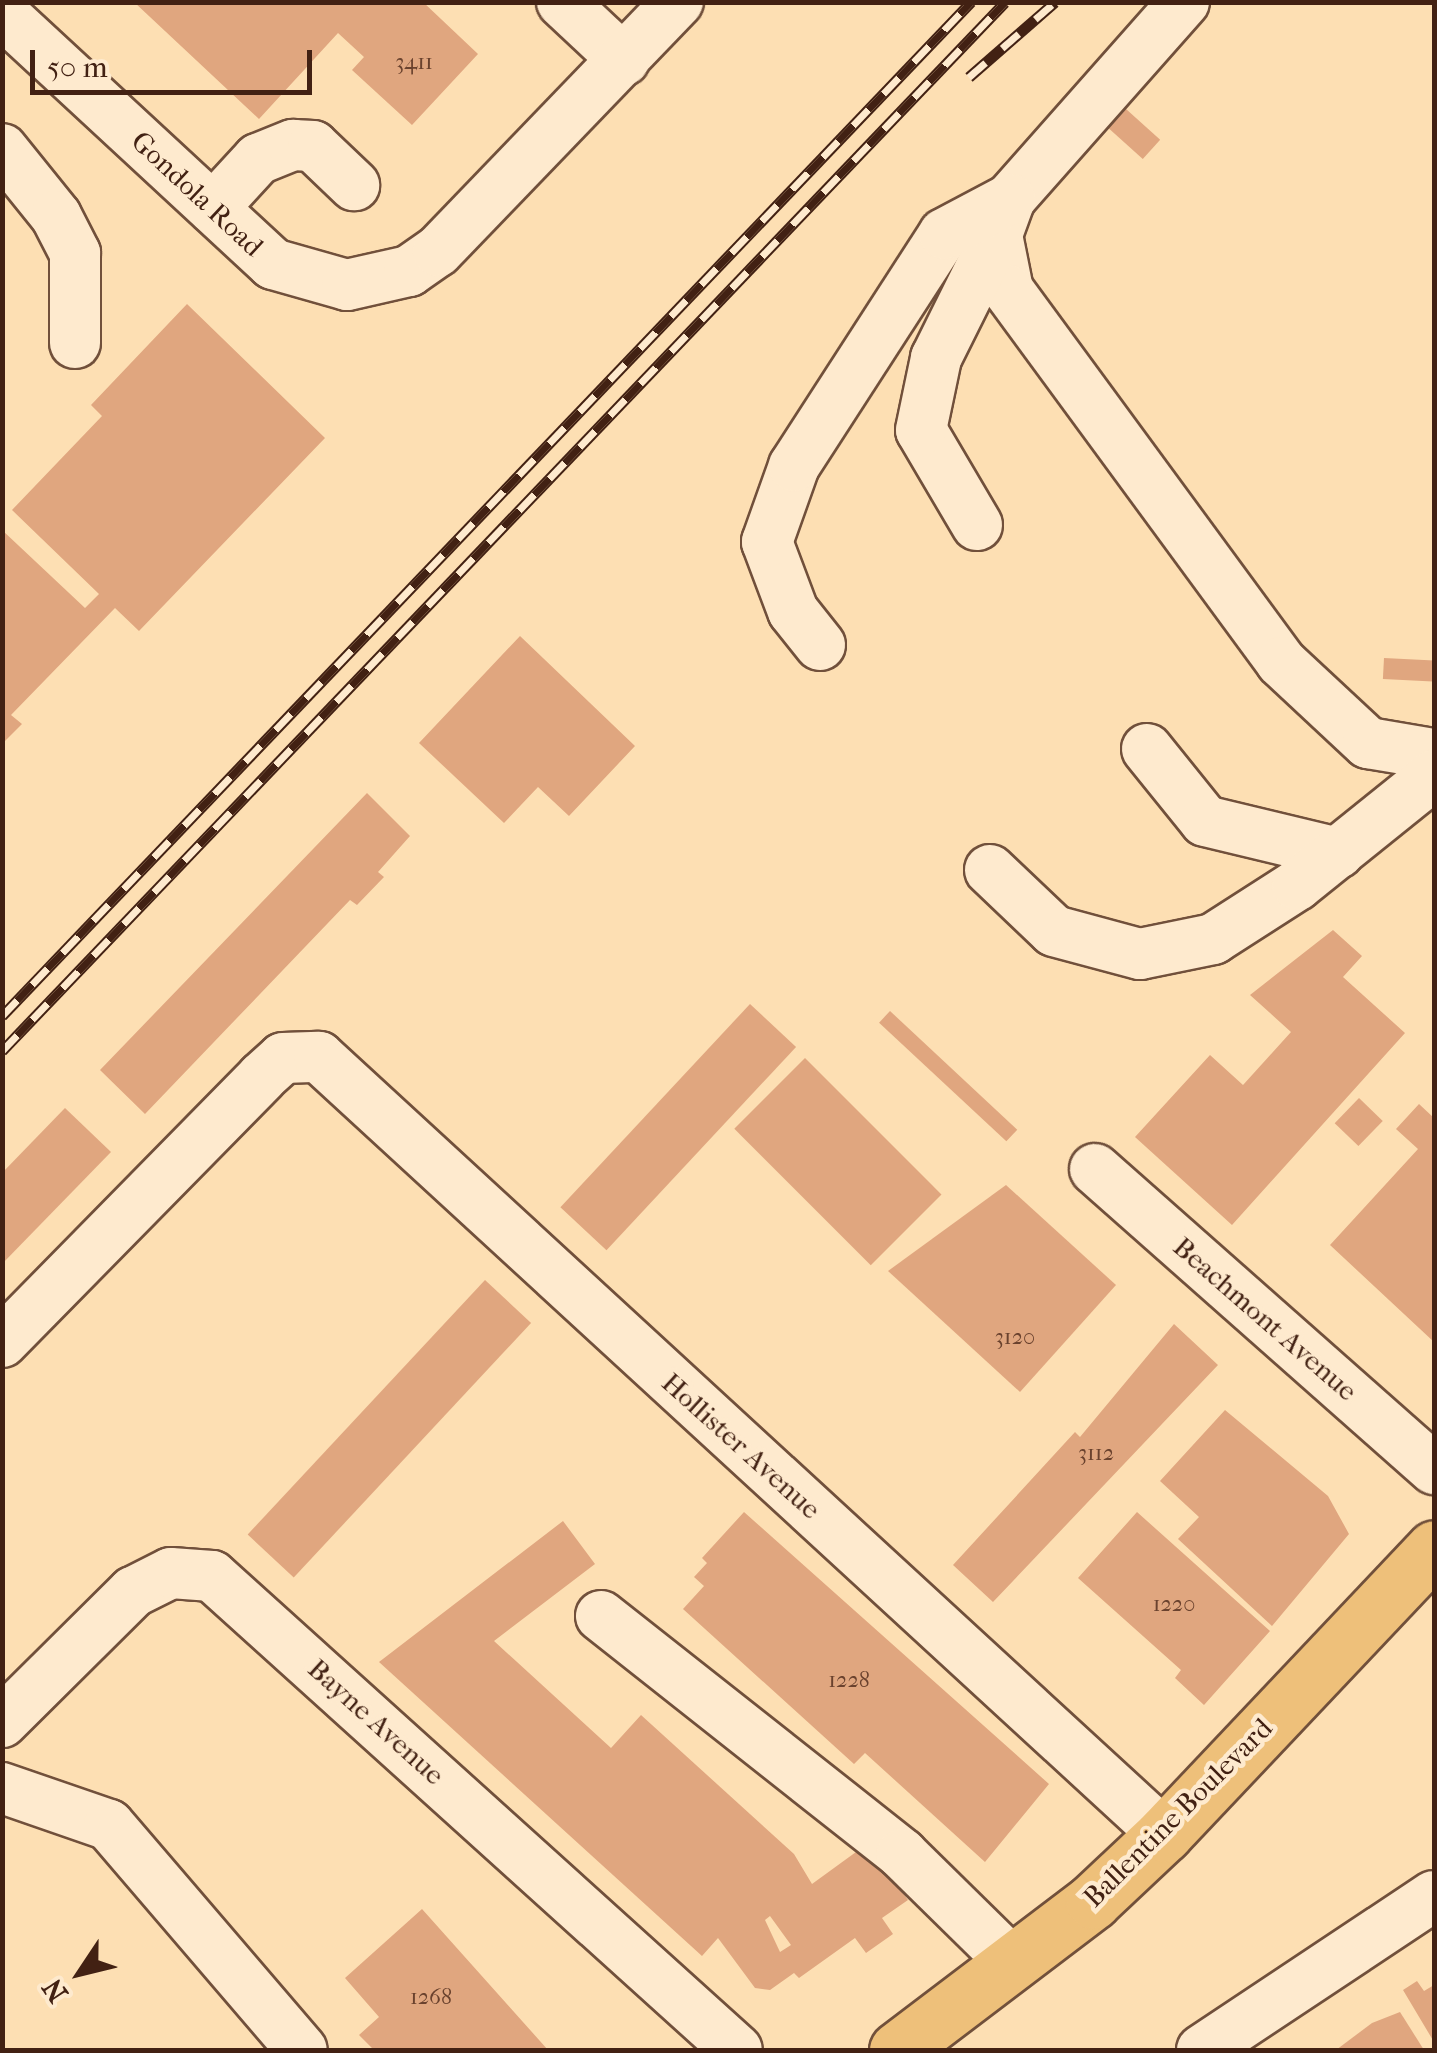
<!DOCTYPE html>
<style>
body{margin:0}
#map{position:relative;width:1437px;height:2053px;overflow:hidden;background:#fddfb3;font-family:"IM FELL French Canon",serif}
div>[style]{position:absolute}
.building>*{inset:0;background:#e0a67f;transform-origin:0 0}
.roads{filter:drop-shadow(2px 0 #71503b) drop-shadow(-2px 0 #71503b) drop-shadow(0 2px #71503b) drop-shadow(0 -2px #71503b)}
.minor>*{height:50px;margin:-25px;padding:0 25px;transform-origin:25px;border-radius:25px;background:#feeace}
.major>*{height:55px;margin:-27.5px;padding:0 27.5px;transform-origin:27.5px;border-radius:27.5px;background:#eec07a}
.rail>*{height:11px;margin-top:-5.5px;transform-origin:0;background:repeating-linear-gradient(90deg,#feeace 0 22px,#422113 0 44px);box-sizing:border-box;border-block:2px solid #422113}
span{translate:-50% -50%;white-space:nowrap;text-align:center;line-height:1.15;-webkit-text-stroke:9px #feeace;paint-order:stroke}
.number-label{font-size:22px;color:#6a422e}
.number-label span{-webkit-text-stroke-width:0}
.street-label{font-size:28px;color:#422113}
.frame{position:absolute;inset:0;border:5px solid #422113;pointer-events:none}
.north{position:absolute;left:30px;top:1923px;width:100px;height:100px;-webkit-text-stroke:8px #feeace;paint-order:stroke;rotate:235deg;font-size:28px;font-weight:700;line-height:40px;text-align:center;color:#422113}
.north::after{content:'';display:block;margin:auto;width:35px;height:45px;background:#422113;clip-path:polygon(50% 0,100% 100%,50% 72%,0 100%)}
.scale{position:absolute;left:30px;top:50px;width:282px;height:45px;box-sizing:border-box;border:5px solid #422113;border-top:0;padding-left:12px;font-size:30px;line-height:35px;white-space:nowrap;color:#422113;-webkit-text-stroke:8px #feeace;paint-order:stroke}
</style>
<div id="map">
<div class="building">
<div style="clip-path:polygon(134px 2px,423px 2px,478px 54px,412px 125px,352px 70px,364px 57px,338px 33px,259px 119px)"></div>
<div style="left:1126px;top:109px;width:46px;height:26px;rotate:42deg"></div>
<div style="clip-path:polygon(187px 304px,325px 438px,139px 631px,115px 608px,11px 715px,22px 724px,2px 744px,2px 530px,85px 608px,99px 594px,12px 510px,102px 416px,91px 405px)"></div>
<div style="clip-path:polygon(520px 636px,635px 746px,569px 816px,538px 787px,504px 823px,419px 743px)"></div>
<div style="left:1384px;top:658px;width:50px;height:21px;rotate:3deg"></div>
<div style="clip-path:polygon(367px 793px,410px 836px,378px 872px,384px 877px,357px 905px,350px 900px,145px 1114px,100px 1070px)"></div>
<div style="clip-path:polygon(1333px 930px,1362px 956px,1343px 977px,1405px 1033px,1232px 1225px,1135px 1137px,1210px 1055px,1243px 1085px,1291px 1032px,1250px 995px)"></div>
<div style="left:750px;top:1004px;width:63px;height:278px;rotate:43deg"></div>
<div style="left:890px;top:1011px;width:174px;height:16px;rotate:43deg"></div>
<div style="left:805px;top:1058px;width:193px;height:100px;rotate:45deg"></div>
<div style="left:1359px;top:1098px;width:33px;height:35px;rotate:44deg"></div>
<div style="clip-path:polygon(1419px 1104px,1434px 1118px,1434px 1342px,1330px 1245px,1418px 1149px,1396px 1129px)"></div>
<div style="clip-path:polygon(65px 1108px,111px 1152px,2px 1264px,2px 1173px)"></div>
<div style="clip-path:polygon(1006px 1185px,1116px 1285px,1020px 1392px,888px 1271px)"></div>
<div style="left:485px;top:1280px;width:63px;height:348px;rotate:43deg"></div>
<div style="clip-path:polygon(1174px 1324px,1218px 1365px,993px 1602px,953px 1565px,1075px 1432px,1080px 1437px)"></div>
<div style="clip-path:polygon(1225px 1410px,1328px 1496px,1349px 1534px,1272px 1626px,1178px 1539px,1199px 1517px,1160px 1481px)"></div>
<div style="clip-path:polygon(744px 1512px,1049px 1784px,985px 1862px,865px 1753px,854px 1764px,683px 1609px,704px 1586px,694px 1577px,707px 1563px,702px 1558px)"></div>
<div style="clip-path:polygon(1137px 1512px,1270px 1631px,1204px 1705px,1175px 1678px,1181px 1670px,1078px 1578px)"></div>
<div style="clip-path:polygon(evenodd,563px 1521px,595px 1564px,494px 1641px,611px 1748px,641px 1715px,794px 1854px,812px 1884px,867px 1844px,908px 1900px,882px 1918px,893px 1934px,866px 1953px,855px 1938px,799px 1978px,794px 1973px,770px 1990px,755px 1988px,718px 1938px,702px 1956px,379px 1662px,563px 1521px,770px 1916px,791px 1945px,780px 1952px,765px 1920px,770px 1916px)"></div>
<div style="clip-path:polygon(422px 1909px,548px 2050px,374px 2050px,359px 2035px,379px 2017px,345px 1978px)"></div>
<div style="clip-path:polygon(1417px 1981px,1424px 1991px,1434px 1985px,1434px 2042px,1403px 1990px)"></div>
<div style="clip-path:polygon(1400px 2012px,1424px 2050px,1336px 2050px,1372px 2023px)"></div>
</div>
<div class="roads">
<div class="minor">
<div style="left:562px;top:2px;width:85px;rotate:43.1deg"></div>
<div style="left:1184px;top:2px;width:263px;rotate:131.5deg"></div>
<div style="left:1010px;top:199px;width:38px;rotate:110deg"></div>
<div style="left:997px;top:235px;width:56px;rotate:78.7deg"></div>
<div style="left:1008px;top:290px;width:461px;rotate:53.7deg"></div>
<div style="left:1281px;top:662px;width:119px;rotate:43deg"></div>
<div style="left:1368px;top:743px;width:67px;rotate:9.5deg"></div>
<div style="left:2px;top:13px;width:369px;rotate:42.8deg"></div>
<div style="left:273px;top:264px;width:77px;rotate:15.8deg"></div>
<div style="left:347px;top:285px;width:64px;rotate:-12.7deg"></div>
<div style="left:409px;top:271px;width:35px;rotate:-35deg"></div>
<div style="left:438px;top:251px;width:346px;rotate:-46.1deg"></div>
<div style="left:2px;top:149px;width:86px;rotate:51.1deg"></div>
<div style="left:56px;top:216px;width:42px;rotate:62.8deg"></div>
<div style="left:75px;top:253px;width:90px;rotate:90deg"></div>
<div style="left:213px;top:208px;width:67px;rotate:-47.4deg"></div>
<div style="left:258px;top:159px;width:38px;rotate:-22deg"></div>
<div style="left:293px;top:145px;width:20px;rotate:3deg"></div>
<div style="left:313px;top:146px;width:57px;rotate:43.6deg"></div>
<div style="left:977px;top:525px;width:110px;rotate:-120.5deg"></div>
<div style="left:921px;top:430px;width:74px;rotate:-78.2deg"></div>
<div style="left:936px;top:358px;width:137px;rotate:-63.6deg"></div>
<div style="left:820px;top:645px;width:43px;rotate:-128.5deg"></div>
<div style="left:793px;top:611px;width:74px;rotate:-110.6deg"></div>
<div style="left:767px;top:542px;width:81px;rotate:-70.4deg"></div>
<div style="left:794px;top:466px;width:276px;rotate:-57.1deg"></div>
<div style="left:944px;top:234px;width:75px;rotate:-27.9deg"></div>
<div style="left:1147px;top:749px;width:92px;rotate:51.1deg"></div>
<div style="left:1205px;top:821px;width:137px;rotate:13.5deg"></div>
<div style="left:990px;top:870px;width:88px;rotate:43.6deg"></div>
<div style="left:1054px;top:931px;width:89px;rotate:15deg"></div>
<div style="left:1140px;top:954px;width:75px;rotate:-11.6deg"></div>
<div style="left:1213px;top:939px;width:100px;rotate:-32.7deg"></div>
<div style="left:1297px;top:885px;width:176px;rotate:-38.8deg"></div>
<div style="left:1095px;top:1169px;width:453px;rotate:41.5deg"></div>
<div style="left:2px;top:1342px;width:371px;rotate:-45.5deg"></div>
<div style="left:262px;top:1077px;width:28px;rotate:-42deg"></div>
<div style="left:283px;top:1058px;width:36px;rotate:-2deg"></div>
<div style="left:319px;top:1057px;width:1148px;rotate:42.6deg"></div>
<div style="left:601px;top:1616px;width:384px;rotate:38.3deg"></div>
<div style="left:902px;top:1854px;width:154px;rotate:44.5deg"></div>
<div style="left:2px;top:1722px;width:185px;rotate:-44.8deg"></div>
<div style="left:133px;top:1592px;width:42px;rotate:-26.6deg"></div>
<div style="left:171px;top:1573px;width:41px;rotate:4.2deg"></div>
<div style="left:212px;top:1576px;width:707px;rotate:42.08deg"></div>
<div style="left:2px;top:1788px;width:113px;rotate:19.1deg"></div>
<div style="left:109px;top:1825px;width:296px;rotate:49.4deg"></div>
<div style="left:1202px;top:2050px;width:278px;rotate:-33.6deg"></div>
</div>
<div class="major">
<div style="left:897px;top:2050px;width:246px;rotate:-37.2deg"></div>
<div style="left:1093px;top:1901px;width:98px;rotate:-43.3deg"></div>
<div style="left:1164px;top:1834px;width:393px;rotate:-46.6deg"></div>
</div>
</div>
<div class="rail">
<div style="left:969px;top:77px;width:114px;rotate:-41.1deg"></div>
<div style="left:2px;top:1016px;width:1403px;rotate:-46.3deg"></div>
<div style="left:2px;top:1051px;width:1451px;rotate:-46.28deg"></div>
</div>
<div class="number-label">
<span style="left:414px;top:63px">3411</span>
<span style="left:1015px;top:1338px">3120</span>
<span style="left:1096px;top:1454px">3112</span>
<span style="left:1174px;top:1605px">1220</span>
<span style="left:849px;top:1681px">1228</span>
<span style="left:431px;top:1998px">1268</span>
</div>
<div class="street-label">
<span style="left:197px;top:194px;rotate:43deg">Gondola Road</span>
<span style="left:1265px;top:1319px;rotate:41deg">Beachmont Avenue</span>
<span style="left:741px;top:1446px;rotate:42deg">Hollister Avenue</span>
<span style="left:376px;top:1722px;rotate:42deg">Bayne Avenue</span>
<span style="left:1178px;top:1813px;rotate:-45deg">Ballentine Boulevard</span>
</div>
<div class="frame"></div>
<div class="north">N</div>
<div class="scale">50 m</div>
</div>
